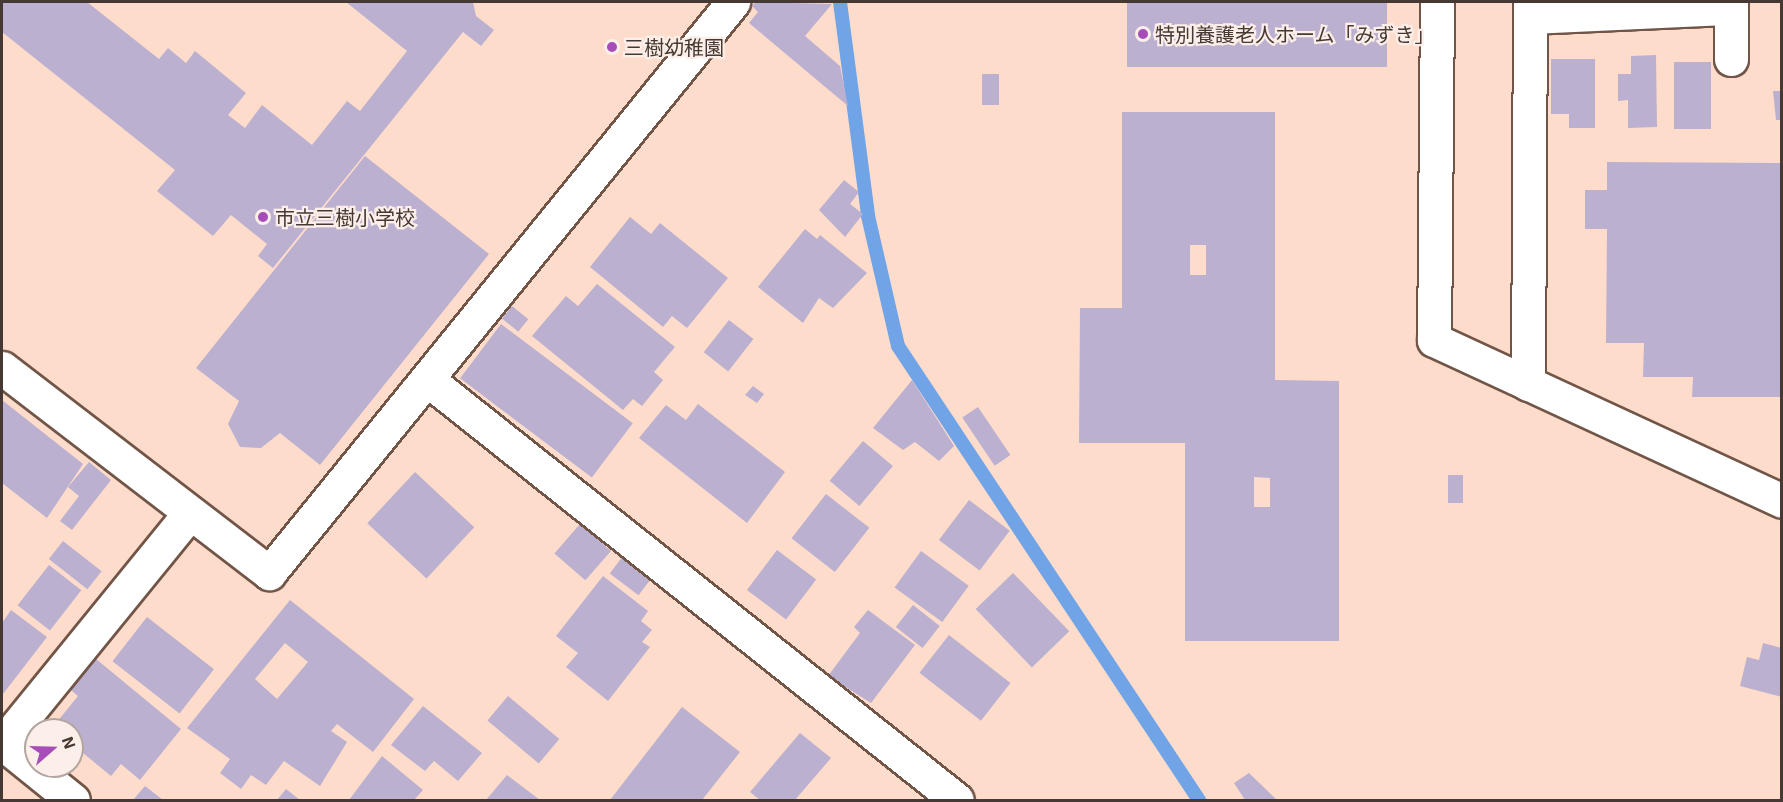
<!DOCTYPE html>
<meta charset="utf-8">
<style>
body{margin:0}
#map{position:relative;width:1783px;height:802px;overflow:hidden;background:#fedccc;font-family:"Exo 2","Noto Sans JP",sans-serif}
div>[style]{position:absolute}
.stream>*{height:14px;margin:-7px;padding:0 7px;transform-origin:7px;border-radius:7px;background:#70a4e7}
.building>*{inset:0;background:#bbb0cf;transform-origin:0 0}
.roads{filter:drop-shadow(2px 0 #715547) drop-shadow(-2px 0 #715547) drop-shadow(0 2px #715547) drop-shadow(0 -2px #715547)}
.street>*{height:33px;margin:-16.5px;padding:0 16.5px;transform-origin:16.5px;border-radius:16.5px;background:#fff}
.dots>*{width:16px;height:16px;translate:-50% -50%;box-sizing:border-box;border:3px solid #fceee8;border-radius:50%}
span{translate:-50% -50%;white-space:nowrap;text-align:center;line-height:1.15;-webkit-text-stroke:4.5px #fceee8;paint-order:stroke}
.poi-label{font-size:20px;color:#463933}
.left{translate:0 -50%;text-align:left}
.frame{position:absolute;inset:0;border:3px solid #463933;pointer-events:none}
.north{position:absolute;left:24px;top:718px;width:60px;height:60px;box-sizing:border-box;background:#fceee8;border:2px solid #b3a6a0;border-radius:50%;rotate:70deg;font-size:16px;font-weight:700;line-height:24px;text-align:center;color:#463933}
.north::after{content:'';display:block;margin:auto;width:21px;height:27px;background:#a64db9;clip-path:polygon(50% 0,100% 100%,50% 72%,0 100%)}
</style>
<div id="map">
<div class="stream">
<div style="left:840px;top:2px;width:216px;rotate:82.5deg"></div>
<div style="left:868px;top:216px;width:133px;rotate:77deg"></div>
<div style="left:898px;top:346px;width:545px;rotate:56.46deg"></div>
</div>
<div class="building">
<div style="clip-path:polygon(2px 2px,87px 2px,159px 59px,168px 48px,186px 63px,195px 51px,246px 93px,228px 115px,245px 128px,262px 105px,312px 145px,347px 101px,360px 111px,407px 51px,346px 2px,473px 2px,476px 16px,494px 30px,481px 46px,463px 32px,273px 268px,258px 256px,267px 244px,231px 215px,213px 236px,157px 191px,175px 170px,2px 32px)"></div>
<div style="clip-path:polygon(756px 2px,832px 4px,805px 36px,840px 66px,848px 106px,749px 23px,758px 12px,752px 6px)"></div>
<div style="left:1127px;top:2px;width:260px;height:65px"></div>
<div style="clip-path:polygon(1656px 55px,1657px 127px,1628px 128px,1628px 100px,1618px 101px,1618px 74px,1631px 74px,1631px 56px)"></div>
<div style="clip-path:polygon(1551px 59px,1595px 59px,1595px 128px,1569px 128px,1569px 114px,1551px 114px)"></div>
<div style="left:1674px;top:62px;width:37px;height:67px"></div>
<div style="left:982px;top:74px;width:17px;height:31px"></div>
<div style="clip-path:polygon(1773px 91px,1782px 91px,1782px 120px,1776px 120px)"></div>
<div style="clip-path:polygon(evenodd,1122px 112px,1275px 112px,1275px 380px,1339px 381px,1339px 641px,1185px 641px,1185px 443px,1079px 443px,1080px 308px,1122px 308px,1122px 112px,1190px 245px,1206px 245px,1206px 275px,1190px 275px,1190px 245px,1122px 112px,1254px 477px,1270px 478px,1270px 507px,1254px 507px,1254px 477px)"></div>
<div style="clip-path:polygon(365px 156px,489px 254px,320px 465px,280px 433px,261px 448px,240px 447px,228px 424px,239px 401px,196px 368px)"></div>
<div style="clip-path:polygon(1607px 162px,1782px 163px,1782px 397px,1692px 397px,1693px 377px,1643px 377px,1644px 343px,1606px 343px,1607px 229px,1585px 229px,1585px 190px,1607px 190px)"></div>
<div style="clip-path:polygon(844px 180px,859px 192px,850px 204px,863px 214px,845px 237px,819px 210px)"></div>
<div style="clip-path:polygon(630px 217px,651px 234px,660px 223px,728px 278px,687px 328px,672px 316px,663px 327px,590px 267px)"></div>
<div style="clip-path:polygon(805px 229px,817px 239px,820px 235px,867px 273px,833px 308px,819px 298px,803px 323px,758px 287px)"></div>
<div style="clip-path:polygon(597px 284px,675px 347px,654px 372px,663px 380px,642px 406px,633px 399px,623px 410px,532px 336px,566px 296px,578px 306px)"></div>
<div style="left:512px;top:306px;width:21px;height:16px;rotate:39deg"></div>
<div style="left:729px;top:320px;width:31px;height:41px;rotate:38deg"></div>
<div style="left:501px;top:324px;width:165px;height:68px;rotate:37deg"></div>
<div style="clip-path:polygon(912px 380px,954px 446px,939px 461px,915px 442px,903px 450px,873px 428px)"></div>
<div style="clip-path:polygon(753px 386px,764px 394px,757px 403px,745px 395px)"></div>
<div style="clip-path:polygon(2px 400px,83px 464px,47px 518px,2px 483px)"></div>
<div style="clip-path:polygon(698px 404px,785px 472px,747px 523px,639px 438px,666px 405px,686px 420px)"></div>
<div style="left:978px;top:407px;width:58px;height:19px;rotate:56deg"></div>
<div style="left:863px;top:441px;width:39px;height:52px;rotate:40deg"></div>
<div style="clip-path:polygon(89px 462px,111px 480px,72px 530px,60px 521px,79px 496px,68px 487px)"></div>
<div style="left:415px;top:472px;width:81px;height:70px;rotate:43deg"></div>
<div style="left:1448px;top:475px;width:15px;height:28px"></div>
<div style="left:826px;top:494px;width:55px;height:56px;rotate:38deg"></div>
<div style="left:969px;top:500px;width:51px;height:50px;rotate:37deg"></div>
<div style="left:580px;top:524px;width:41px;height:39px;rotate:41deg"></div>
<div style="left:63px;top:541px;width:49px;height:23px;rotate:38deg"></div>
<div style="left:777px;top:550px;width:49px;height:50px;rotate:37deg"></div>
<div style="left:921px;top:551px;width:59px;height:45px;rotate:36deg"></div>
<div style="left:623px;top:556px;width:36px;height:22px;rotate:37deg"></div>
<div style="left:49px;top:565px;width:41px;height:51px;rotate:38deg"></div>
<div style="left:1013px;top:573px;width:81px;height:52px;rotate:46deg"></div>
<div style="clip-path:polygon(603px 576px,648px 611px,641px 621px,652px 630px,642px 642px,650px 647px,608px 701px,566px 667px,578px 653px,556px 636px)"></div>
<div style="clip-path:polygon(evenodd,290px 600px,414px 699px,373px 752px,337px 724px,331px 731px,347px 742px,320px 786px,284px 761px,266px 785px,251px 775px,241px 789px,220px 773px,230px 759px,187px 728px,290px 600px,285px 643px,308px 662px,277px 699px,255px 679px,285px 643px)"></div>
<div style="left:913px;top:605px;width:34px;height:28px;rotate:38deg"></div>
<div style="clip-path:polygon(11px 610px,47px 637px,3px 694px,2px 623px)"></div>
<div style="clip-path:polygon(868px 610px,915px 645px,871px 703px,828px 676px,860px 633px,854px 627px)"></div>
<div style="left:147px;top:617px;width:85px;height:56px;rotate:38deg"></div>
<div style="left:949px;top:635px;width:78px;height:48px;rotate:38deg"></div>
<div style="clip-path:polygon(1763px 643px,1782px 648px,1782px 697px,1740px 686px,1747px 657px,1759px 660px)"></div>
<div style="clip-path:polygon(90px 654px,181px 729px,140px 780px,121px 764px,111px 776px,72px 744px,72px 730px,52px 728px,78px 696px,65px 685px)"></div>
<div style="left:508px;top:696px;width:67px;height:32px;rotate:40deg"></div>
<div style="clip-path:polygon(423px 706px,482px 753px,458px 781px,434px 761px,425px 771px,391px 745px)"></div>
<div style="clip-path:polygon(682px 707px,740px 752px,702px 800px,610px 800px)"></div>
<div style="clip-path:polygon(800px 733px,831px 758px,795px 800px,760px 800px,750px 792px)"></div>
<div style="clip-path:polygon(382px 756px,423px 790px,414px 800px,349px 800px)"></div>
<div style="clip-path:polygon(1249px 773px,1277px 800px,1245px 800px,1234px 783px)"></div>
<div style="clip-path:polygon(507px 775px,540px 800px,486px 800px)"></div>
<div style="clip-path:polygon(145px 786px,163px 800px,133px 800px)"></div>
<div style="clip-path:polygon(286px 789px,300px 800px,277px 800px)"></div>
</div>
<div class="roads">
<div class="street">
<div style="left:1437px;top:2px;width:338px;rotate:90.5deg"></div>
<div style="left:1434px;top:340px;width:383px;rotate:24.8deg"></div>
<div style="left:1530px;top:17px;width:201px;rotate:-2.6deg"></div>
<div style="left:1731px;top:59px;width:57px;rotate:-90deg"></div>
<div style="left:2px;top:368px;width:337px;rotate:37.5deg"></div>
<div style="left:269px;top:573px;width:736px;rotate:-50.9deg"></div>
<div style="left:428px;top:380px;width:675px;rotate:38.45deg"></div>
<div style="left:1528px;top:384px;width:382px;rotate:-89.7deg"></div>
<div style="left:2px;top:743px;width:91px;rotate:38.8deg"></div>
<div style="left:2px;top:744px;width:298px;rotate:-50.9deg"></div>
</div>
</div>
<div class="dots">
<div style="left:1143px;top:34px;background:#a64db9"></div>
<div style="left:612px;top:47px;background:#a64db9"></div>
<div style="left:263px;top:217px;background:#a64db9"></div>
</div>
<div class="poi-label">
<span class="left" style="left:1155px;top:34px">特別養護老人ホーム「みずき」</span>
<span class="left" style="left:624px;top:47px">三樹幼稚園</span>
<span class="left" style="left:275px;top:217px">市立三樹小学校</span>
</div>
<div class="frame"></div>
<div class="north">N</div>
</div>
